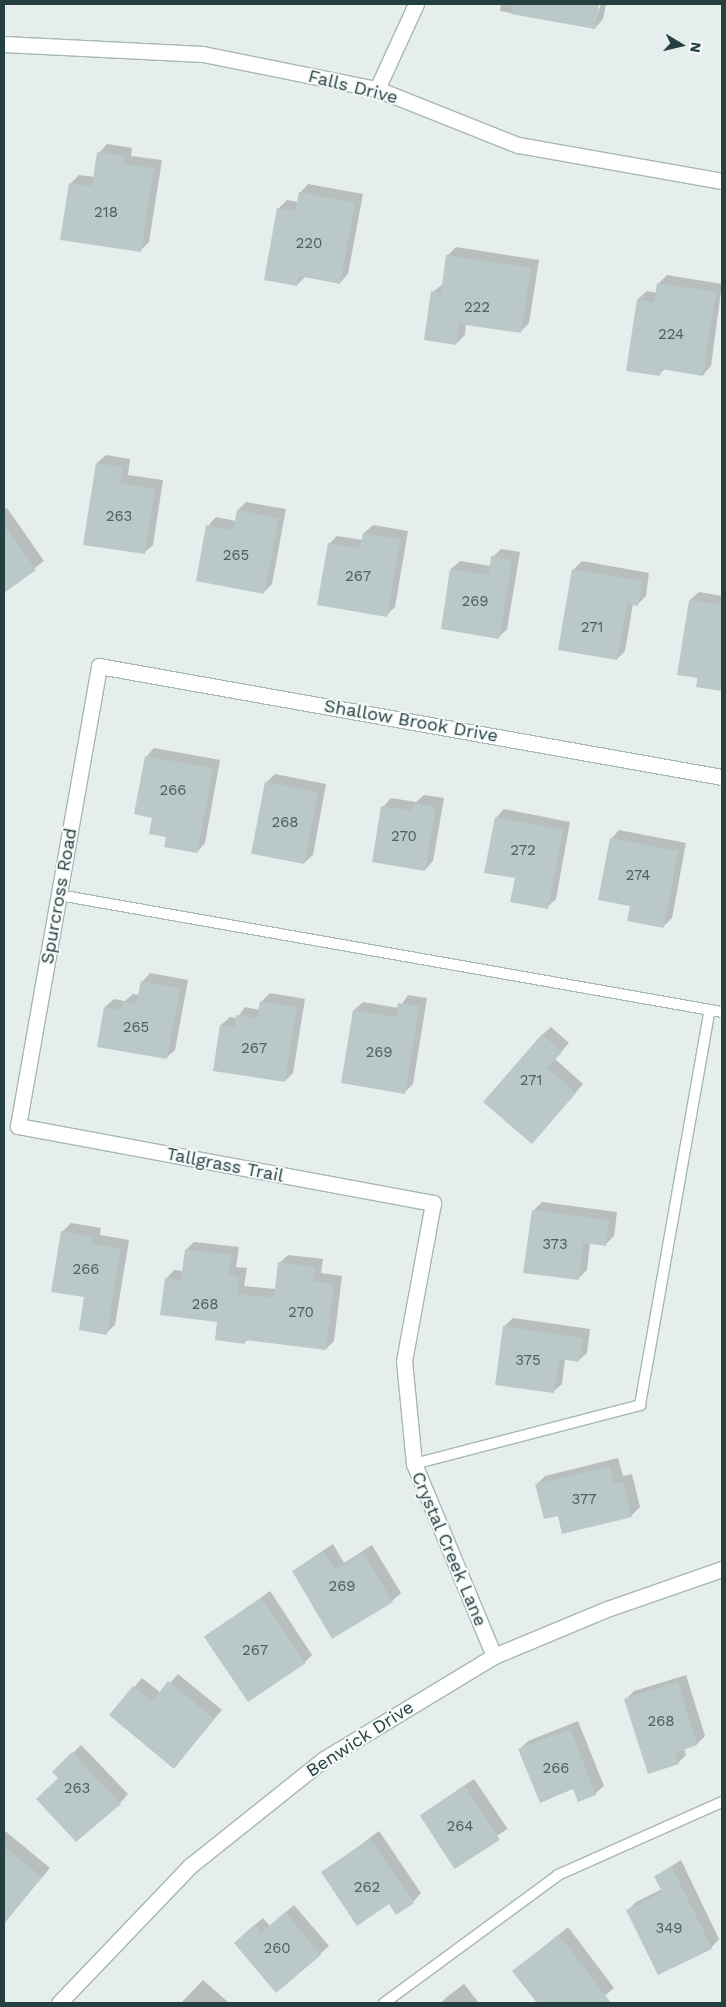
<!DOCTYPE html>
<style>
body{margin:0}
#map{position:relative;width:726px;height:2007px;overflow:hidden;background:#e5eeed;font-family:"Work Sans",sans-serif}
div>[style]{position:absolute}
.shadow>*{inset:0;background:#0003;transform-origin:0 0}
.building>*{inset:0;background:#bac9c7;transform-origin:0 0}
.roads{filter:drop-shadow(1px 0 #a7b6b6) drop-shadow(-1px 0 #a7b6b6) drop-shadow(0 1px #a7b6b6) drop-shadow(0 -1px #a7b6b6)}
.service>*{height:10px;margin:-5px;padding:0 5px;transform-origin:5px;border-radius:5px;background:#fff}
.minor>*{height:15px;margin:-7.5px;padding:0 7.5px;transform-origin:7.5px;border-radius:7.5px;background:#fff}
span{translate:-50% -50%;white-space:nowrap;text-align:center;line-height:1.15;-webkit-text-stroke:4px #f6faf9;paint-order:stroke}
.number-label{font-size:15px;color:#4a6262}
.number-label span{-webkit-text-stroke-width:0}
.street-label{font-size:18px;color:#244040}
.frame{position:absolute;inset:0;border:5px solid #244040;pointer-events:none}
.north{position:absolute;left:656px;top:20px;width:50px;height:50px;-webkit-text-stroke:4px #f6faf9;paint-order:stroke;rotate:99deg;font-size:14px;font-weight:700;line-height:20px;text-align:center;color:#244040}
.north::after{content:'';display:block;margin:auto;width:18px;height:22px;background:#244040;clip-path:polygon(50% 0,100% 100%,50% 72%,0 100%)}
</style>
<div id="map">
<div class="shadow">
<div style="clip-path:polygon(501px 4px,598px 4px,595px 20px,601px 4px,606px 4px,603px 19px,595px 28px,500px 11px)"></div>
<div style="clip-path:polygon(107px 144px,132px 148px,131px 156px,162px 160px,149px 242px,141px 250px,71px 183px,79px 175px,95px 177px,99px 153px)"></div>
<div style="clip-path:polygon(308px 184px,363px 194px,348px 274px,340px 283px,306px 276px,297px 285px,278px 209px,287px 200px,298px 202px,300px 193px)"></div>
<div style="clip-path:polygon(456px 247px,539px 260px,529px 323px,520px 332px,466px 324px,465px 335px,456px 344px,433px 292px,443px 284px,447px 256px)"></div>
<div style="clip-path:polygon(667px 275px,722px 284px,711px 366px,703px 375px,665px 369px,659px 374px,638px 299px,647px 291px,657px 293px,658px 284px)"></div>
<div style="clip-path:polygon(106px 455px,130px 459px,128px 475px,163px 480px,153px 545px,144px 553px,97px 463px)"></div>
<div style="clip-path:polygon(246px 502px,286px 509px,272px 584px,264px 592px,208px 526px,216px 517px,236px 521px,238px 510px)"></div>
<div style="clip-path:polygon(7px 508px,44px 561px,4px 591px,4px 510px)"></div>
<div style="clip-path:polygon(373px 525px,408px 531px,395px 607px,386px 616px,329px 544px,337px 536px,363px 540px,364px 533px)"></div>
<div style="clip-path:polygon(501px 549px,520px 552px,507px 629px,499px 637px,442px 628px,451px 569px,460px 561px,491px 566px,493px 557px)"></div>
<div style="clip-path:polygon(582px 561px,649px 573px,646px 596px,637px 605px,633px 604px,625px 651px,617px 659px,573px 570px)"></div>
<div style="clip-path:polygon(699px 592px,722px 596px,722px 690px,698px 686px,690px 600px)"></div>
<div style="clip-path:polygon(154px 748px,220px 760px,205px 843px,197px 852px,168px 836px,153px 817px,146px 757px)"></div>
<div style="clip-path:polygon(275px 774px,326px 784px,313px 855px,304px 863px,266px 783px)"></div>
<div style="clip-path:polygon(424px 795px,444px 798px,433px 861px,425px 870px,383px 807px,391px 798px,416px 802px)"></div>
<div style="clip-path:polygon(504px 809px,570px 822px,556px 899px,547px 907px,516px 877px,496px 818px)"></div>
<div style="clip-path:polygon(619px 830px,686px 843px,672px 918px,664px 926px,631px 905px,611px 839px)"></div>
<div style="clip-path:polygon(150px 973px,188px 980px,175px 1050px,166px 1058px,105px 1007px,114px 999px,125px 1001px,133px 994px,139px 995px,142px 982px)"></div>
<div style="clip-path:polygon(270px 993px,305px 999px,293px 1073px,285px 1081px,221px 1025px,230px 1017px,237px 1018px,245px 1007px,260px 1010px,261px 1002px)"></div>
<div style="clip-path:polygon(408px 995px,427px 998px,413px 1084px,404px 1093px,354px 1010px,363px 1002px,399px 1008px)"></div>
<div style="clip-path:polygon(551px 1027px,569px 1043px,555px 1059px,583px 1084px,540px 1134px,542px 1035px)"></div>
<div style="clip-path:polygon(542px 1202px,617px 1212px,614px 1236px,605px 1245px,590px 1243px,587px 1270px,578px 1279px,533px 1211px)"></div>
<div style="clip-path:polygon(71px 1223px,101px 1228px,100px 1235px,129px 1240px,115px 1325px,106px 1333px,85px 1296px,62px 1232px)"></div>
<div style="clip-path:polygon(194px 1242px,239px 1247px,236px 1267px,247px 1268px,244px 1286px,276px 1289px,279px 1263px,288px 1255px,323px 1259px,321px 1273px,342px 1276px,334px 1341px,326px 1349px,248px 1340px,244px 1343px,166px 1279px,174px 1270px,183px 1271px,186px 1250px)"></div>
<div style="clip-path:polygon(513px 1318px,590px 1329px,587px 1353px,578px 1361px,565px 1359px,562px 1384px,553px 1392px,504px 1326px)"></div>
<div style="clip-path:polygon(618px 1458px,623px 1476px,632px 1474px,640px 1507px,631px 1516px,559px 1514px,537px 1484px,545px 1476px)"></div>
<div style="clip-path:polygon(333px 1544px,344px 1563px,372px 1545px,401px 1593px,392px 1601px,293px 1571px)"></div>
<div style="clip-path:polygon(270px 1591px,312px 1655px,304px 1663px,206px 1637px)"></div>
<div style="clip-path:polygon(178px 1674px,222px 1710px,174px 1767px,111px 1715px,142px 1678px,161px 1693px)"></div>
<div style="clip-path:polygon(686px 1675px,705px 1736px,697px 1744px,684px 1748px,686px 1755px,678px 1763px,625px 1700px,634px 1691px)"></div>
<div style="clip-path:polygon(578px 1721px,604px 1786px,595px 1794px,574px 1787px,520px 1749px,528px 1741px)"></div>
<div style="clip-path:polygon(81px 1745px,128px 1794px,120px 1803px,59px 1778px,54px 1772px)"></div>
<div style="left:474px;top:1779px;width:60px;height:65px;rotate:56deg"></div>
<div style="clip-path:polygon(4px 1830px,50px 1868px,6px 1920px,4px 1918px)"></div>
<div style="clip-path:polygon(379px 1831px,421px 1893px,413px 1902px,389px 1902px,323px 1873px)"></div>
<div style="clip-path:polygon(681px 1860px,719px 1939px,711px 1948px,628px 1910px,636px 1902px,662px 1889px,656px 1876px)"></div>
<div style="clip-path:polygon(294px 1905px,329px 1946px,320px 1954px,244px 1934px,263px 1918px,270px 1926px)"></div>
<div style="clip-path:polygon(568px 1927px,614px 1988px,596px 2003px,539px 2003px,514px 1971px)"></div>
<div style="clip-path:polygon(203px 1980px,229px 2003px,181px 2003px)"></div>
<div style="clip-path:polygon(464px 1984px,479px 2003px,441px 2003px,448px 1996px)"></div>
</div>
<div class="building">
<div style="clip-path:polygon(512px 4px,599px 4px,595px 29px,511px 14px)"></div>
<div style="clip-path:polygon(97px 152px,124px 156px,123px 164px,154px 168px,141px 252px,60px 240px,69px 183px,92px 186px)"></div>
<div style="clip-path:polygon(299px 192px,355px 203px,340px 284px,299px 276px,297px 286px,264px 280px,277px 208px,295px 211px)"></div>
<div style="clip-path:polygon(446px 255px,531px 268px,521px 333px,459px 324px,456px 345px,424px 340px,431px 291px,441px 293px)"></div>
<div style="clip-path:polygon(657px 283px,716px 292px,703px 376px,661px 369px,660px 376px,626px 371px,637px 299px,654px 302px)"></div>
<div style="clip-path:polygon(96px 463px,123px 467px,120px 483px,155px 489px,145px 554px,83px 545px)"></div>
<div style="clip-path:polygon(237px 510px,279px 518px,264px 594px,196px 581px,206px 525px,233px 530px)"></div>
<div style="clip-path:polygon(4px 524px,36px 570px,4px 593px)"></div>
<div style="clip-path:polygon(363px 533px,400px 539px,387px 617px,317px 605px,328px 543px,360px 549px)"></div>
<div style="clip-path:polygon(491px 556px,512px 560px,499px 639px,441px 629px,450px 569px,489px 575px)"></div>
<div style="clip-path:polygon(572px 569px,642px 581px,638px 606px,627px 604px,617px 660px,558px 650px)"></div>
<div style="clip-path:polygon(689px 600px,722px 605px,722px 691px,696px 687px,698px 678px,677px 675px)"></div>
<div style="clip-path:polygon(145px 756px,213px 768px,197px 853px,164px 847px,166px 837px,149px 834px,152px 818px,134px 814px)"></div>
<div style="left:265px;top:782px;width:54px;height:73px;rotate:11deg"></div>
<div style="clip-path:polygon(414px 803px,436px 807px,425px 871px,372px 862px,381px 806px,413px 811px)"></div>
<div style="clip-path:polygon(495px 817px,563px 830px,548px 909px,510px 902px,515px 878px,484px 873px)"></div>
<div style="clip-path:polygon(610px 838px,678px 851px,664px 928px,627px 921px,630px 906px,598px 900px)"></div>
<div style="clip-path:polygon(141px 981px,180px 988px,167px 1059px,97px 1047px,104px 1007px,121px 1010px,123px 1001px,136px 1004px)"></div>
<div style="clip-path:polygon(260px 1001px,297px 1007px,285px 1082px,213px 1071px,220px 1025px,234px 1027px,236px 1015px,257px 1019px)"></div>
<div style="clip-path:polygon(398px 1003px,419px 1006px,405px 1094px,341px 1083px,353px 1010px,396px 1017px)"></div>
<div style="clip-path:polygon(542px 1034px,562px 1052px,547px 1068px,576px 1093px,532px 1144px,483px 1102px)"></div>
<div style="clip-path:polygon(532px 1210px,609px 1220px,606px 1246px,583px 1243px,579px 1280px,523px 1273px)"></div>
<div style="clip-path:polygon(61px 1231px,93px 1237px,92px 1244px,121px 1248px,107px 1335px,79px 1330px,84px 1297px,51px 1292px)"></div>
<div style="clip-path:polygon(185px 1249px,231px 1255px,229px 1275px,239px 1277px,237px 1294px,274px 1298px,278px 1262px,315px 1267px,313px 1281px,334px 1284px,326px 1350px,245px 1340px,245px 1344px,215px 1340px,217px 1322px,160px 1315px,165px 1278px,181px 1280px)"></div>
<div style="clip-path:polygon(503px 1326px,582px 1338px,579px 1362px,559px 1359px,554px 1393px,495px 1385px)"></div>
<div style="clip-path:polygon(610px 1466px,614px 1484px,623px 1482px,632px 1517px,562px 1534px,558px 1516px,544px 1519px,535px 1484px)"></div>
<div style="clip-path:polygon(324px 1552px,335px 1570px,363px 1553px,393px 1602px,332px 1639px,292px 1571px)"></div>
<div style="left:261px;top:1598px;width:79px;height:69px;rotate:56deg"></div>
<div style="clip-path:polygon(168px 1681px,214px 1719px,174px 1769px,109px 1715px,133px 1686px,152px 1702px)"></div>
<div style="clip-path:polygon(678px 1682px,697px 1745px,675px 1753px,679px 1764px,648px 1774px,624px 1699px)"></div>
<div style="clip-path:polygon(570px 1729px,596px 1795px,578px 1802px,573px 1789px,540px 1803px,518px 1749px)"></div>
<div style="clip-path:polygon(72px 1752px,121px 1804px,76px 1842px,36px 1799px,58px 1778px,52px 1772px)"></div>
<div style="left:465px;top:1786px;width:64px;height:54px;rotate:57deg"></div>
<div style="clip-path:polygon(370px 1839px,414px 1903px,396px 1915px,389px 1904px,357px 1926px,321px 1872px)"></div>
<div style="clip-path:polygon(4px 1846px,42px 1877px,4px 1924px)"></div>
<div style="clip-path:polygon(672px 1867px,712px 1949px,658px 1975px,626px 1910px,662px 1892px,654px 1876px)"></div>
<div style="clip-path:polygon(285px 1912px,321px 1955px,276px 1993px,234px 1943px,254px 1925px,261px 1933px)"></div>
<div style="clip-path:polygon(559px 1935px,611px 2003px,537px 2003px,512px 1971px)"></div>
</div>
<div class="roads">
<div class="service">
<div style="left:59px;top:895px;width:673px;rotate:10.01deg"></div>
<div style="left:414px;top:1464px;width:234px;rotate:-14.6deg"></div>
<div style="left:640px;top:1405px;width:401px;rotate:-80deg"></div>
<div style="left:384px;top:2003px;width:216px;rotate:-36.3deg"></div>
<div style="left:558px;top:1875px;width:180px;rotate:-24deg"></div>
</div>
<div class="minor">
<div style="left:4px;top:44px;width:199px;rotate:2.9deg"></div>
<div style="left:203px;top:54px;width:177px;rotate:11.4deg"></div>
<div style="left:377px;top:89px;width:152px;rotate:21.7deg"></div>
<div style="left:518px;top:145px;width:207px;rotate:10deg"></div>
<div style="left:377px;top:89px;width:94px;rotate:-65.4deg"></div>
<div style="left:494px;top:1656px;width:208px;rotate:-112.6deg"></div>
<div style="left:414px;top:1464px;width:103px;rotate:-95.5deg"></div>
<div style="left:404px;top:1361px;width:161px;rotate:-79.6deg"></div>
<div style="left:433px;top:1203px;width:422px;rotate:-169.5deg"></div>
<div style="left:18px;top:1126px;width:467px;rotate:-80deg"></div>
<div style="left:99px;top:666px;width:633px;rotate:10.1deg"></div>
<div style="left:59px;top:2003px;width:190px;rotate:-46.3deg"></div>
<div style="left:190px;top:1866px;width:171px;rotate:-38.6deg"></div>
<div style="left:324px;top:1759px;width:199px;rotate:-31.2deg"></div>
<div style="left:494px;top:1656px;width:122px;rotate:-22.6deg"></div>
<div style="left:607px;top:1609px;width:122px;rotate:-19.2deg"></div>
</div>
</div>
<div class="number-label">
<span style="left:106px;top:213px">218</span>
<span style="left:309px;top:244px">220</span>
<span style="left:477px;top:308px">222</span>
<span style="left:671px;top:335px">224</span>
<span style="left:119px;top:517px">263</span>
<span style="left:236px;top:556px">265</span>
<span style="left:358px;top:577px">267</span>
<span style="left:475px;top:602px">269</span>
<span style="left:592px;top:628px">271</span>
<span style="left:173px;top:791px">266</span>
<span style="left:285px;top:823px">268</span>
<span style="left:404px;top:837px">270</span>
<span style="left:523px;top:851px">272</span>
<span style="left:638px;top:876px">274</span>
<span style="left:136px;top:1028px">265</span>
<span style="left:254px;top:1049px">267</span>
<span style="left:379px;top:1053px">269</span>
<span style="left:531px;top:1081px">271</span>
<span style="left:555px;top:1245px">373</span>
<span style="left:86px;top:1270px">266</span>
<span style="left:205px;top:1305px">268</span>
<span style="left:301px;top:1313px">270</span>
<span style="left:528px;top:1361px">375</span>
<span style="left:584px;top:1500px">377</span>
<span style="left:342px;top:1587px">269</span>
<span style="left:255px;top:1651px">267</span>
<span style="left:661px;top:1722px">268</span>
<span style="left:556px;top:1769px">266</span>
<span style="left:77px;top:1789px">263</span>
<span style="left:460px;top:1827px">264</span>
<span style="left:367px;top:1888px">262</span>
<span style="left:669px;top:1929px">349</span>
<span style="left:277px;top:1949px">260</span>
</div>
<div class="street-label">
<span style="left:353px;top:87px;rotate:14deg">Falls Drive</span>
<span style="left:411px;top:721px;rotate:10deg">Shallow Brook Drive</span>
<span style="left:59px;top:896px;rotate:-80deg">Spurcross Road</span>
<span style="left:225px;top:1165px;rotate:11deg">Tallgrass Trail</span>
<span style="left:449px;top:1549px;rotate:67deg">Crystal Creek Lane</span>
<span style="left:360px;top:1739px;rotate:-33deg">Benwick Drive</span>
</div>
<div class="frame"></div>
<div class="north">N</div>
</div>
